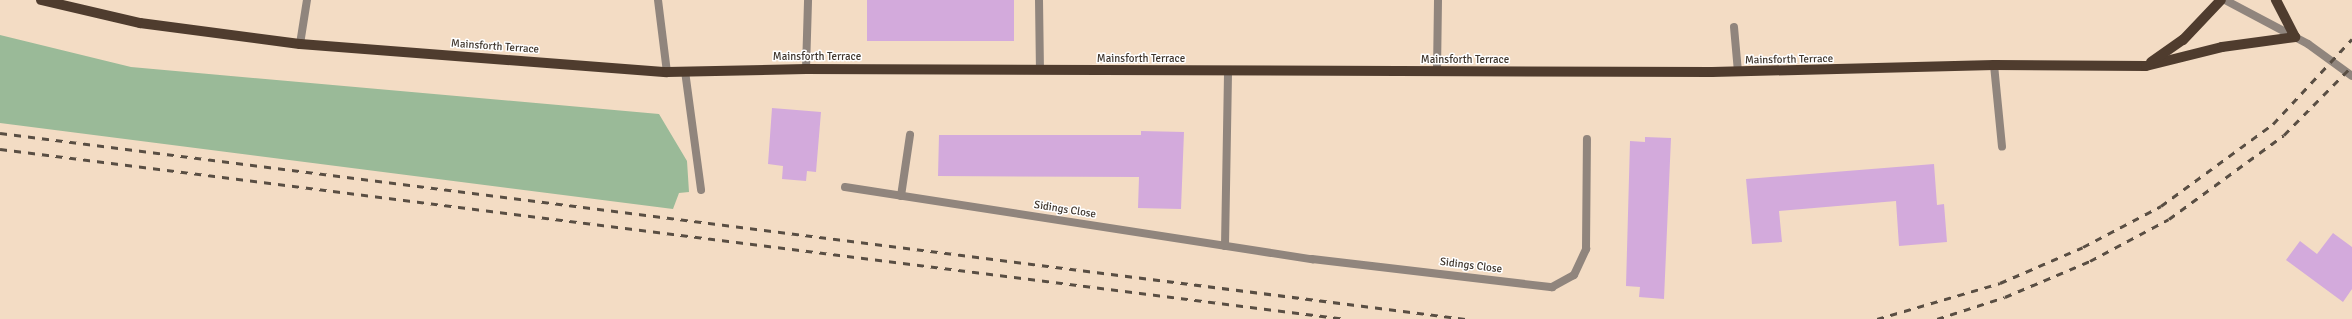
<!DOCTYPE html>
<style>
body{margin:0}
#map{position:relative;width:2352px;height:319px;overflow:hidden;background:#f3dcc4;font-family:Signika,sans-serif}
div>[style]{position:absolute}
.green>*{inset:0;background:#9aba98}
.building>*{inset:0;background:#d3aadc;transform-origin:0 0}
.service>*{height:8px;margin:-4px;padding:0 4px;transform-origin:4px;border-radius:4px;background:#90857d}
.minor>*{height:8px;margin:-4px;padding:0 4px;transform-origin:4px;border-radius:4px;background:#90857d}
.tertiary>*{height:8px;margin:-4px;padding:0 4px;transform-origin:4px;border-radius:4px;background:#90857d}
.primary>*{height:10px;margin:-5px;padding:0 5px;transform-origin:5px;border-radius:5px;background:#4f3c2e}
.rail>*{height:3px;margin-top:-1.5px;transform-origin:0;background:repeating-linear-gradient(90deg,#594e43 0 7px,transparent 0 14px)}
span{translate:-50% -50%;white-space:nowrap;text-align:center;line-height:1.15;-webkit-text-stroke:3px #fff;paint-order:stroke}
.street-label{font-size:11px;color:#3f362d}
</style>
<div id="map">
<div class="green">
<div style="clip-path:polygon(0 35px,131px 67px,659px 114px,687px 161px,689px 192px,679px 193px,673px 209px,0 123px)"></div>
</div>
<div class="building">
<div style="left:867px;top:0;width:147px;height:41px"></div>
<div style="clip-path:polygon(772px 108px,821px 112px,816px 172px,807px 171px,806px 181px,782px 179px,783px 166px,768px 164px)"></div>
<div style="clip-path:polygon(1141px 131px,1184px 132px,1181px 209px,1138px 208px,1139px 177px,938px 176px,939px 135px,1141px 135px)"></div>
<div style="clip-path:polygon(1645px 137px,1671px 138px,1664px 299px,1639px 297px,1640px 287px,1626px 286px,1630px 141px,1645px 142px)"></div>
<div style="clip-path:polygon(1934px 164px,1937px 205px,1944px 204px,1947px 242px,1899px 246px,1896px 201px,1779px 211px,1782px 242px,1752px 244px,1746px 179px)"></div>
<div style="clip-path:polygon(2333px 233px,2352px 247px,2352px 289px,2343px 302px,2286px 260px,2300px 241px,2317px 254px)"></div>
</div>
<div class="service">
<div style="left:1734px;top:27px;width:45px;rotate:84.9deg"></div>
<div style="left:1994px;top:65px;width:82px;rotate:84.4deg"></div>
<div style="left:685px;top:71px;width:120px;rotate:82.3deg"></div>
</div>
<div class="minor">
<div style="left:658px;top:0;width:73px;rotate:82.9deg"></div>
<div style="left:1039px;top:0;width:70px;rotate:89.2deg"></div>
<div style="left:2225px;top:0;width:94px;rotate:27.9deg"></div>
<div style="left:2308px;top:44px;width:54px;rotate:36deg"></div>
<div style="left:300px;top:44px;width:45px;rotate:-81deg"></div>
<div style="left:1437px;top:72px;width:72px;rotate:-89.2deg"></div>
<div style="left:845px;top:187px;width:473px;rotate:8.8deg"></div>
<div style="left:1312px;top:259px;width:242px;rotate:6.7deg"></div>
<div style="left:1552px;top:287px;width:25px;rotate:-29deg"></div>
<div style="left:1574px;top:275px;width:29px;rotate:-65deg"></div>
<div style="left:1586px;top:249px;width:110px;rotate:-89.5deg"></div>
<div style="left:901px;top:196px;width:62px;rotate:-81.6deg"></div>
<div style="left:1225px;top:246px;width:175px;rotate:-89deg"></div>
</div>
<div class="tertiary">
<div style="left:806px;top:69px;width:69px;rotate:-88.3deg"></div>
</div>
<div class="primary">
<div style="left:41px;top:0;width:102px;rotate:13.1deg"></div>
<div style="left:140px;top:23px;width:161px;rotate:7.5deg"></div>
<div style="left:300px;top:44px;width:368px;rotate:4.4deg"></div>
<div style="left:667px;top:72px;width:139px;rotate:-1.2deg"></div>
<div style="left:806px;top:69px;width:906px;rotate:0.19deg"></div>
<div style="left:1712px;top:72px;width:282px;rotate:-1.4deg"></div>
<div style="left:1994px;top:65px;width:152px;rotate:0.4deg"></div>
<div style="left:2146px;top:66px;width:78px;rotate:-14deg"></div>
<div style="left:2222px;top:47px;width:74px;rotate:-7.8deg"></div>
<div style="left:2295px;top:37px;width:42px;rotate:-117.2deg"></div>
<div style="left:2151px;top:62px;width:39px;rotate:-35deg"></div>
<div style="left:2183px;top:40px;width:55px;rotate:-46.5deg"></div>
</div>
<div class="rail">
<div style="left:0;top:133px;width:1479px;rotate:7.23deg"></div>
<div style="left:0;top:149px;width:1357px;rotate:7.2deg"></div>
<div style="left:1877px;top:319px;width:128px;rotate:-16.3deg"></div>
<div style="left:2000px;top:283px;width:90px;rotate:-23.4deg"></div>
<div style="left:2083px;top:247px;width:88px;rotate:-27.7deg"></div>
<div style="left:2161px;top:206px;width:139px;rotate:-36.2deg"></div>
<div style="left:2273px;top:124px;width:116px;rotate:-47.1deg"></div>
<div style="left:1937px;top:319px;width:71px;rotate:-17.9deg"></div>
<div style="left:2005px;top:297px;width:92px;rotate:-23deg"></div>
<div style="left:2090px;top:261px;width:89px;rotate:-28deg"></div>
<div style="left:2169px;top:219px;width:142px;rotate:-36.1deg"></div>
<div style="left:2284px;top:135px;width:97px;rotate:-45.4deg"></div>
</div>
<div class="street-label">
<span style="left:495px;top:47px;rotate:4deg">Mainsforth Terrace</span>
<span style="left:817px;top:57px">Mainsforth Terrace</span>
<span style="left:1141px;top:59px">Mainsforth Terrace</span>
<span style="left:1465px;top:60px">Mainsforth Terrace</span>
<span style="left:1789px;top:60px;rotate:-1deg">Mainsforth Terrace</span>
<span style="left:1065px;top:210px;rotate:9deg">Sidings Close</span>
<span style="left:1471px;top:266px;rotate:7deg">Sidings Close</span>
</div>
</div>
